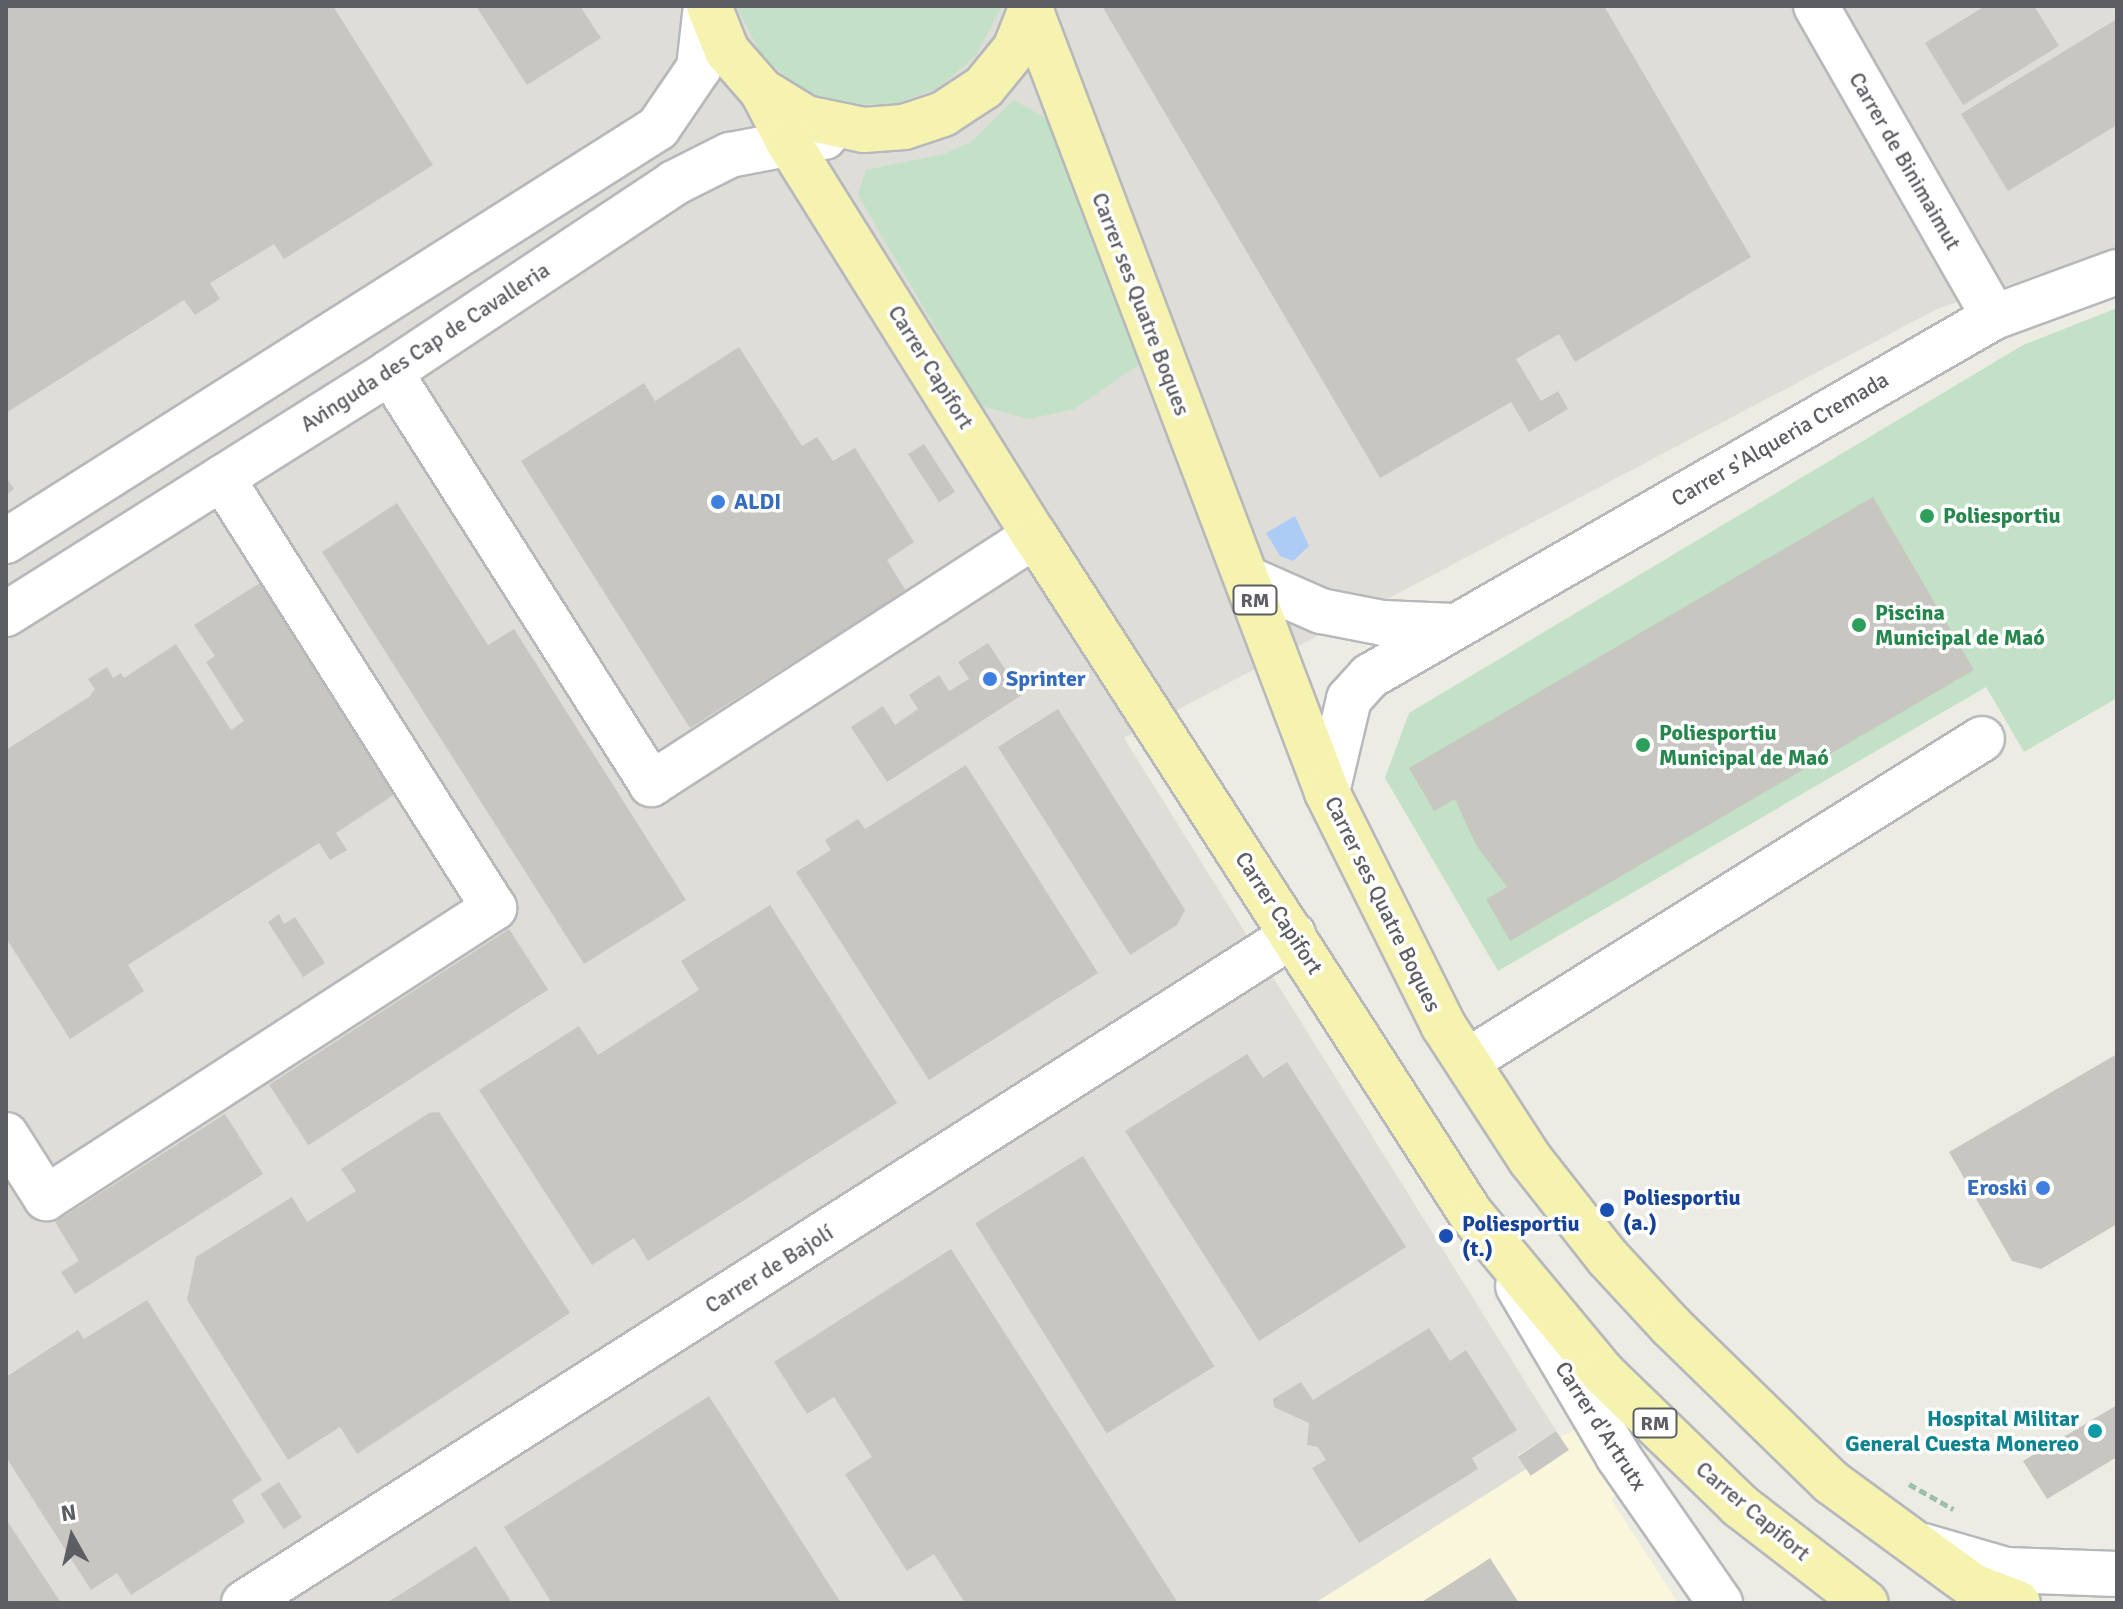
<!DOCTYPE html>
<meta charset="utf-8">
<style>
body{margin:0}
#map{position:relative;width:2123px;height:1609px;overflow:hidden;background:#edece4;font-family:Signika,sans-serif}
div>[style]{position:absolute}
.commercial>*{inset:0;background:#faf6dc}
.industrial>*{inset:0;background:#deddd8}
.green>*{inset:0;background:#c3e1c7}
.water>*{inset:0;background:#acccf5}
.building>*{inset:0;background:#c8c6c0;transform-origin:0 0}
.path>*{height:5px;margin-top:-2.5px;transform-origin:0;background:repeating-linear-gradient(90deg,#9cbfaa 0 8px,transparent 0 12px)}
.roads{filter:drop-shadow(2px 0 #b6b8bc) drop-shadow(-2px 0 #b6b8bc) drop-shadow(0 2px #b6b8bc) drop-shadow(0 -2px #b6b8bc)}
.minor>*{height:44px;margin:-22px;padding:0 22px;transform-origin:22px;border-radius:22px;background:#fff}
.major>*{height:44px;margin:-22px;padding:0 22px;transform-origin:22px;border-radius:22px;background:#f6f3b0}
.dots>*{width:22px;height:22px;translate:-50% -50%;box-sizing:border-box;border:4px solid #fff;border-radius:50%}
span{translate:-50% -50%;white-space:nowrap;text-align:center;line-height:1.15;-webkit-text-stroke:7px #fff;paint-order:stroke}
.shield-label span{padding:2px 6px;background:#fff;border:2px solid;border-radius:6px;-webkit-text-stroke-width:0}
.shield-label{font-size:20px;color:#5c5e63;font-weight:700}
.street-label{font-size:22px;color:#5c5e63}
.shop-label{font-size:22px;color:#366cbe;font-weight:700}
.left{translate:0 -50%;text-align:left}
.right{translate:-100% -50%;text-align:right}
.leisure-label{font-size:22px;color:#27864d;font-weight:700}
.transit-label{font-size:22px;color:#164399;font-weight:700}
.culture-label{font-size:22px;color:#0d838f;font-weight:700}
.frame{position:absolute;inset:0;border:8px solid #5c5e63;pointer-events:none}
.north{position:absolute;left:32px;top:1497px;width:80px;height:80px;-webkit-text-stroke:6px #fff;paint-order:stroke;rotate:352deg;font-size:22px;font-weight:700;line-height:32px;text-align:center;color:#5c5e63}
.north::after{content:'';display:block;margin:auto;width:28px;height:36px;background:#5c5e63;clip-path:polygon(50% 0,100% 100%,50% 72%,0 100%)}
</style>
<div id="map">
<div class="commercial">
<div style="clip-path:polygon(1574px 1430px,1583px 1433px,1619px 1494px,1611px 1499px,1678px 1603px,1315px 1603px,1526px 1469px,1530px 1474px,1568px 1450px,1561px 1437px)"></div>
</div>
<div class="industrial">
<div style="clip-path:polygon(6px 6px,2117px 6px,2117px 248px,1937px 309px,1124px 738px,1556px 1431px,1518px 1455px,1526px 1469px,1315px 1603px,6px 1603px)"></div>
</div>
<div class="green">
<div style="clip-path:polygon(736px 6px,1002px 6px,975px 57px,938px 88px,892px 105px,843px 104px,799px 88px,762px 56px)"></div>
<div style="clip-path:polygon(1014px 100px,1051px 121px,1141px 363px,1074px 409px,1029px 419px,981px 406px,858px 195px,866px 170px,944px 154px,971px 142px)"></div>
<div style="clip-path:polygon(2117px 308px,2117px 698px,2024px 752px,1986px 687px,1498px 971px,1385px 778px,1409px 713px,2023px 345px)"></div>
</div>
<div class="water">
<div style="clip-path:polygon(1295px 516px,1309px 546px,1293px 561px,1280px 556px,1266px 533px)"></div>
</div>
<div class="building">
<div style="clip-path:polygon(6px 6px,333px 6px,433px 165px,284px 259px,274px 244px,210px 283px,220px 299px,195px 315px,184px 300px,6px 413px)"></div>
<div style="clip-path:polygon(476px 6px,580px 6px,601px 38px,527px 85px)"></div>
<div style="clip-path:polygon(1102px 6px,1604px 6px,1751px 257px,1575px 362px,1559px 334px,1516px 359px,1541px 401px,1558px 391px,1568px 409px,1529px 432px,1511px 402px,1380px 478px)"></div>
<div style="clip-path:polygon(1985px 6px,2034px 6px,2059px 46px,1963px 105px,1925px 43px)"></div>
<div style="clip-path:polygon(2117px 19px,2117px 125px,2008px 191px,1961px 114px)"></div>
<div style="clip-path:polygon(739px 347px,802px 446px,817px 437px,833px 461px,855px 448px,914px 542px,887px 560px,906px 591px,690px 728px,521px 461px,644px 383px,655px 401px)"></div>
<div style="left:924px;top:444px;width:57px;height:19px;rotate:57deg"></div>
<div style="clip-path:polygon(6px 477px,14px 489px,6px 495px)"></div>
<div style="clip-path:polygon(1873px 497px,1974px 670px,1510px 941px,1486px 899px,1507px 887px,1476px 845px,1455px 799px,1434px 811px,1409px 768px)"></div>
<div style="clip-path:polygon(397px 503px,488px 645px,514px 629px,686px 900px,584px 964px,322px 552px)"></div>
<div style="clip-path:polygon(260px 583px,395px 794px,336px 833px,347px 850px,330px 860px,319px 843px,128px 965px,144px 991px,70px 1039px,6px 938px,6px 750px,89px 697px,95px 689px,88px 679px,107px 667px,113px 678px,121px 673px,124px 678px,176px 644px,231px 730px,244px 721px,206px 662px,215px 656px,194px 625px)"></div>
<div style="clip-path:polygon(988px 643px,1022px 695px,887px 782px,851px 727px,883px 706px,895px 725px,918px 709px,909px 695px,939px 675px,949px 691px,969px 679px,958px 662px)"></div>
<div style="clip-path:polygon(1058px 709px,1185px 910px,1177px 925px,1130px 955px,998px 747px)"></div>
<div style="clip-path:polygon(966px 765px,1098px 973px,929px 1080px,796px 872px,831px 850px,825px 840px,858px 819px,865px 829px)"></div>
<div style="clip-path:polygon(770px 905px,897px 1103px,648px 1261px,634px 1238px,592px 1265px,479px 1090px,579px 1026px,598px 1055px,699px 990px,681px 961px)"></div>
<div style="clip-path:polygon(279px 914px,284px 924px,295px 917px,325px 963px,303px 977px,268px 922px)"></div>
<div style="left:509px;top:929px;width:72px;height:286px;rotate:57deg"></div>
<div style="clip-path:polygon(1247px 1054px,1263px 1078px,1287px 1062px,1406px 1247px,1259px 1341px,1125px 1131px)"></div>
<div style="clip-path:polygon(2117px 1054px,2117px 1224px,2041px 1269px,2012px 1261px,1949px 1152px)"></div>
<div style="clip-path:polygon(439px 1112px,570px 1313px,357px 1454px,340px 1427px,288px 1460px,187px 1300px,196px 1257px,292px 1197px,307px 1222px,356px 1191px,341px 1169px,429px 1113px)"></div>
<div style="clip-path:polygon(225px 1114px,263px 1174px,75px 1294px,61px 1272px,79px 1261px,55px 1222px)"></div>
<div style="left:1083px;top:1156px;width:248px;height:127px;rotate:58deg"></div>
<div style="clip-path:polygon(951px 1249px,1178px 1603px,965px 1603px,934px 1554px,907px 1571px,845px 1474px,872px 1457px,834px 1397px,807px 1414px,774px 1362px)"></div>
<div style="clip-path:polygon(147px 1300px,262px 1480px,232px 1500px,245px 1522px,131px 1595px,117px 1573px,91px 1590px,6px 1457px,6px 1377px,78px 1330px,84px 1339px)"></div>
<div style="clip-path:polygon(1429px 1328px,1450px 1361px,1466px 1350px,1517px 1430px,1472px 1458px,1478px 1469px,1359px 1543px,1312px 1468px,1326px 1460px,1318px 1447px,1307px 1445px,1309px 1423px,1274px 1407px,1273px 1399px,1301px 1382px,1313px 1400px)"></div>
<div style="clip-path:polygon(709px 1396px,841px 1603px,552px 1603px,504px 1527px)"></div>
<div style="clip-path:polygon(2117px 1405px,2117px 1457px,2047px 1499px,2023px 1461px)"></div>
<div style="left:1556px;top:1431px;width:23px;height:46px;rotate:56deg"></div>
<div style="left:279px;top:1482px;width:42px;height:22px;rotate:57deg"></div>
<div style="clip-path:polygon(6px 1519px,61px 1603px,6px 1603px)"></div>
<div style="clip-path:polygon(476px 1546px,512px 1603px,386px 1603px,401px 1594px)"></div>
<div style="clip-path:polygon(1490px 1558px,1519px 1603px,1420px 1603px,1478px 1566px)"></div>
</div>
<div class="path">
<div style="left:1909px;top:1484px;width:51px;rotate:29.6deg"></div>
</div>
<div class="roads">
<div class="minor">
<div style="left:1816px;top:6px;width:358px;rotate:60.2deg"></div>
<div style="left:390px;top:372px;width:488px;rotate:57.6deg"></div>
<div style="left:651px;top:784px;width:457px;rotate:-32.9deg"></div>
<div style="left:6px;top:541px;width:772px;rotate:-32.35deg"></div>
<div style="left:658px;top:128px;width:73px;rotate:-55.7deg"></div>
<div style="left:699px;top:68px;width:62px;rotate:-83.6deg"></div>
<div style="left:1248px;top:579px;width:80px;rotate:23.7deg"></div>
<div style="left:1321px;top:611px;width:63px;rotate:11deg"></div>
<div style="left:1383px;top:623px;width:70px;rotate:2.5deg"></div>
<div style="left:6px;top:614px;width:454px;rotate:-32.2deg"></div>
<div style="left:390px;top:372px;width:341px;rotate:-33.6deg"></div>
<div style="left:674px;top:183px;width:63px;rotate:-26.6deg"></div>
<div style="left:730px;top:155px;width:96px;rotate:-10.8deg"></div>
<div style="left:1327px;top:792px;width:96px;rotate:-76.7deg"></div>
<div style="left:1349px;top:699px;width:31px;rotate:-48deg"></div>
<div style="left:1370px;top:676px;width:720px;rotate:-29.91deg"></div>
<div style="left:1994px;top:317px;width:131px;rotate:-20.1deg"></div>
<div style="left:1469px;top:1060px;width:605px;rotate:-32.04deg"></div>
<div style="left:6px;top:1135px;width:75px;rotate:57.6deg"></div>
<div style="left:46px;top:1198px;width:534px;rotate:-32.92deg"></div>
<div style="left:494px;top:908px;width:509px;rotate:-122.32deg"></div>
<div style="left:1518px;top:1286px;width:197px;rotate:59.5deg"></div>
<div style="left:1618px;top:1456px;width:179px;rotate:55.2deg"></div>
<div style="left:1923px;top:1546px;width:86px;rotate:16.1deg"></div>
<div style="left:2006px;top:1570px;width:111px;rotate:2.1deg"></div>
<div style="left:244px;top:1603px;width:1244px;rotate:-32.49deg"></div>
</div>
<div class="major">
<div style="left:709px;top:6px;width:48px;rotate:68.2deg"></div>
<div style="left:727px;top:51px;width:53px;rotate:48.8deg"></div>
<div style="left:762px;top:91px;width:52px;rotate:31.5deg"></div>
<div style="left:806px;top:118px;width:59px;rotate:11.7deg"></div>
<div style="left:864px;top:130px;width:40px;rotate:-4.3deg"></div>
<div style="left:904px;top:127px;width:41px;rotate:-18.4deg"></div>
<div style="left:943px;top:114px;width:49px;rotate:-33.4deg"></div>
<div style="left:984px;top:87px;width:49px;rotate:-50.8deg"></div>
<div style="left:1015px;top:49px;width:46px;rotate:-68.4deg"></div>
<div style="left:1031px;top:11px;width:835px;rotate:69.24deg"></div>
<div style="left:1327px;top:792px;width:260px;rotate:63.5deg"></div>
<div style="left:1443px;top:1025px;width:160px;rotate:57deg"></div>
<div style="left:1530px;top:1159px;width:126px;rotate:51.8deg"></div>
<div style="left:1608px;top:1258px;width:93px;rotate:47.2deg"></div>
<div style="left:1671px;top:1326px;width:223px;rotate:44.3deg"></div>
<div style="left:1831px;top:1482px;width:176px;rotate:36.2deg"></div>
<div style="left:1973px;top:1586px;width:48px;rotate:20.7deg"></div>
<div style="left:762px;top:91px;width:59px;rotate:62.6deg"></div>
<div style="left:789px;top:143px;width:464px;rotate:58deg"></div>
<div style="left:1035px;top:536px;width:806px;rotate:57.26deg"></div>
<div style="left:1471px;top:1214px;width:207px;rotate:50.3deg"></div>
<div style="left:1603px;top:1373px;width:190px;rotate:44.1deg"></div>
<div style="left:1739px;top:1505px;width:160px;rotate:37.7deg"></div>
</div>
</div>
<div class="dots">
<div style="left:718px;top:502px;background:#3f7fe0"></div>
<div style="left:1927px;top:516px;background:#2e9e5b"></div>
<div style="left:1859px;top:625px;background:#2e9e5b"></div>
<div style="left:990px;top:679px;background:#3f7fe0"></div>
<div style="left:1643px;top:745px;background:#2e9e5b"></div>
<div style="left:2043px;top:1188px;background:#3f7fe0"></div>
<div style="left:1607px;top:1210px;background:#1a4fb4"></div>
<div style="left:1446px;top:1236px;background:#1a4fb4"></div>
<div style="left:2095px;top:1431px;background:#0f9aa8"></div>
</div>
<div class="shield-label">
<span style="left:1255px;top:600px">RM</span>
<span style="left:1655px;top:1423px">RM</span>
</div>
<div class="street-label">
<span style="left:1905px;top:161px;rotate:60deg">Carrer de Binimaimut</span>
<span style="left:1141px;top:304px;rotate:69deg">Carrer ses Quatre Boques</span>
<span style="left:425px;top:347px;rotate:-33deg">Avinguda des Cap de Cavalleria</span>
<span style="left:931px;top:367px;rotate:58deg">Carrer Capifort</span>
<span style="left:1780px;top:439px;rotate:-30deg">Carrer s'Alqueria Cremada</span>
<span style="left:1383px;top:904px;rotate:64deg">Carrer ses Quatre Boques</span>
<span style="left:1279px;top:913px;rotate:57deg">Carrer Capifort</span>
<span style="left:769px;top:1269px;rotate:-32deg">Carrer de Bajolí</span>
<span style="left:1601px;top:1426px;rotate:57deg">Carrer d'Artrutx</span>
<span style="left:1753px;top:1511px;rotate:40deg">Carrer Capifort</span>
</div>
<div class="shop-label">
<span class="left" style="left:734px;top:502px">ALDI</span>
<span class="left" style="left:1006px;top:679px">Sprinter</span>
<span class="right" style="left:2027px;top:1188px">Eroski</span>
</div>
<div class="leisure-label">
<span class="left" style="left:1943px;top:516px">Poliesportiu</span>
<span class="left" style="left:1875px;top:625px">Piscina<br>Municipal de Maó</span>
<span class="left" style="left:1659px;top:745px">Poliesportiu<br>Municipal de Maó</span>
</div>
<div class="transit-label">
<span class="left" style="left:1623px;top:1210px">Poliesportiu<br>(a.)</span>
<span class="left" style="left:1462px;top:1236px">Poliesportiu<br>(t.)</span>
</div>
<div class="culture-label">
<span class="right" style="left:2079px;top:1431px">Hospital Militar<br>General Cuesta Monereo</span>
</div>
<div class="frame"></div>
<div class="north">N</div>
</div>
